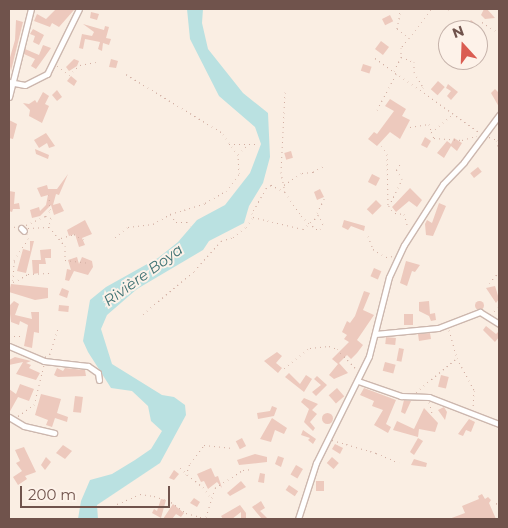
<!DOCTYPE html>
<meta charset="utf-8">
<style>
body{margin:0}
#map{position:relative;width:508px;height:528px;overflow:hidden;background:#faeee3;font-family:Montserrat,sans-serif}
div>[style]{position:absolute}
.water>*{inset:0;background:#bae1e1}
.building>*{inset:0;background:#edc9bd;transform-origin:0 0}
.round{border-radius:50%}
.path>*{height:1px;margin-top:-0.5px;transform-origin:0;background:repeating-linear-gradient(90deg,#d1ada1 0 1px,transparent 0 5px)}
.roads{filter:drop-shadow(1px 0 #ccb7ae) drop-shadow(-1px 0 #ccb7ae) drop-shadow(0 1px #ccb7ae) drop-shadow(0 -1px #ccb7ae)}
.street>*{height:5px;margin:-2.5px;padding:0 2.5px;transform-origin:2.5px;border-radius:2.5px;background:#fff}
span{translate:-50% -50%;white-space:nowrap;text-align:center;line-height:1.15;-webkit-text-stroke:4px #fdf2e9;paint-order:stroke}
.water-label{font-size:15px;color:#417374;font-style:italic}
.frame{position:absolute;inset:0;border:10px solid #70534c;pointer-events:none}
.north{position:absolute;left:438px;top:20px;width:50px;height:50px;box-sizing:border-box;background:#fdf2e9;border:1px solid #c5b2aa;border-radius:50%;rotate:340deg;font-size:14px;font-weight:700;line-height:20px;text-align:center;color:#70534c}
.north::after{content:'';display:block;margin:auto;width:18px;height:22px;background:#da5d52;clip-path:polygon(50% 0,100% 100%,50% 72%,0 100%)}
.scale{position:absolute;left:20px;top:486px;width:150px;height:22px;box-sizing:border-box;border:2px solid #70534c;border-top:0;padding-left:6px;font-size:15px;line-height:18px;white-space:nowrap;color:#70534c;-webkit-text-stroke:4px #fdf2e9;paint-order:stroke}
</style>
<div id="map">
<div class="water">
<div style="clip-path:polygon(187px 9px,203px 9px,202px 23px,208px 49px,243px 93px,268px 113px,270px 157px,263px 183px,249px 206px,244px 223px,209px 241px,203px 250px,137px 289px,107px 315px,101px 329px,112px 364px,162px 395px,174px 397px,185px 405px,186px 415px,160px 463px,97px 505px,98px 519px,78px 519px,81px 501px,90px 480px,112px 474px,135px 460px,151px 449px,162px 431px,151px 421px,148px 406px,132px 391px,111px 388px,88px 352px,83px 341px,90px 300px,106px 287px,158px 258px,178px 242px,197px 220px,225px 205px,250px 173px,261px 144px,255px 127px,219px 96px,190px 39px)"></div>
</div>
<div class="building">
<div style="clip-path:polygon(56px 9px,74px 10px,59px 27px,52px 23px,50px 27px,34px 21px,37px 14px,46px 19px)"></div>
<div style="clip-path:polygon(484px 9px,487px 9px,495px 18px,485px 19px,481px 15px)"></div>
<div style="clip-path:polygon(91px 12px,99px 14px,97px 20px,90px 18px)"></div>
<div style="left:390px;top:15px;width:7px;height:9px;rotate:63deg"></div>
<div style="clip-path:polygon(16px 20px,23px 22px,11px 71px,9px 61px,15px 40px)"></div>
<div style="clip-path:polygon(471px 20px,476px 24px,471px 30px,465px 26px)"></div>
<div style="clip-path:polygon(83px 24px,104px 30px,105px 26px,109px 27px,106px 38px,111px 39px,109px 45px,103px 43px,102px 51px,98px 49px,100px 42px,85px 39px,83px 49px,79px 48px,82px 34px,92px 36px,94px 32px)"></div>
<div style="clip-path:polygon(33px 29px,44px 35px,39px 45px,33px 42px,35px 36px,30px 34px)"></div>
<div style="left:381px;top:41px;width:10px;height:10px;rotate:37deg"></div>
<div style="clip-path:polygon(43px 45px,51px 48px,36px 69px,31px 66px,35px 59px,24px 54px,25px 49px,39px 55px)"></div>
<div style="clip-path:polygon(74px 59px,79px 61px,77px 66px,69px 71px,66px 67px)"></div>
<div style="clip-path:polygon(111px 59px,118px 61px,116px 68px,109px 67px)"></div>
<div style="left:363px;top:64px;width:9px;height:7px;rotate:18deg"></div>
<div style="clip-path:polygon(71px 76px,77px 81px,74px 86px,67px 81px)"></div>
<div style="left:438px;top:81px;width:9px;height:11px;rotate:41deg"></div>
<div style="clip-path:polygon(448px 84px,458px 92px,451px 100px,447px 96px,451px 91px,446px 88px)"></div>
<div style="clip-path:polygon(495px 89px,499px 93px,499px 107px,491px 93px)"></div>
<div style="clip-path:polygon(57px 90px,62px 97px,57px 101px,52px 95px)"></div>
<div style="clip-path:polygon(43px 92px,49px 96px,45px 104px,49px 106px,42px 123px,29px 116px,30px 110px,23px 103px,29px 104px,35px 100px,37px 103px)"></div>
<div style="clip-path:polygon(390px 99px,406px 109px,402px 116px,410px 120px,400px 139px,390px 132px,377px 146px,368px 139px,374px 132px,377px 134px,394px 111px,385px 106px)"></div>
<div style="clip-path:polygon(9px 120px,17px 124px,13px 139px,9px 138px)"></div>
<div style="clip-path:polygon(46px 133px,55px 146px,49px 148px,47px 143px,39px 148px,34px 140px)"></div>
<div style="clip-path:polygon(425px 137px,431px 141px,427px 148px,421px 145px)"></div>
<div style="clip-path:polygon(454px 138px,462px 143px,457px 151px,451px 146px,444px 158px,437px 153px,447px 141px,451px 144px)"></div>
<div style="clip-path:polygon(35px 149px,49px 155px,48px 159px,36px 154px)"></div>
<div style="left:291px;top:151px;width:7px;height:7px;rotate:74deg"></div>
<div style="left:478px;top:167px;width:6px;height:10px;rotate:51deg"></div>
<div style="clip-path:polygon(68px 174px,59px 195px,56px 194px,53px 205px,60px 203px,64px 211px,54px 215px,51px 205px,40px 216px,32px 218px,30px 210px,39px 207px,40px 211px,46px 205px,48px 195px,41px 197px,37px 188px,47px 185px,48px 189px,57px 189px)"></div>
<div style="left:372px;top:174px;width:9px;height:9px;rotate:27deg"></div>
<div style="clip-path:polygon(410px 188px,422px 200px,417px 207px,409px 201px,396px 212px,392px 207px)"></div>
<div style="clip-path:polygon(320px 189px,324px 197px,317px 200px,314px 192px)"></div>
<div style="clip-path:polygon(9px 191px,15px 192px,14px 204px,19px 203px,20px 209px,13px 209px,12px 212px,9px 211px)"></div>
<div style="left:376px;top:200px;width:8px;height:13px;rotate:45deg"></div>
<div style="clip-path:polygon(439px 203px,446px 206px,443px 213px,433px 236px,426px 235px,425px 224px,427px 220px,432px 223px)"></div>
<div style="clip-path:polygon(85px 220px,92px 234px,82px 238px,85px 245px,79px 247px,75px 234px,69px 236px,67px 230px)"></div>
<div style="clip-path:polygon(344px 220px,365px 226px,364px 231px,351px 226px,348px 230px,342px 227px)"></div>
<div style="clip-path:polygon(30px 241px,34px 241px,26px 273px,17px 271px,23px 249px,30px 251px)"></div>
<div style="clip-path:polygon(51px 249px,51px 258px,45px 258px,46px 264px,39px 264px,39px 273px,33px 274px,32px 260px,41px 260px,40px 250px)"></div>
<div style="clip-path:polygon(77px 257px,79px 264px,82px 257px,92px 261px,93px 267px,88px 275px,74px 271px,69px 281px,65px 280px,67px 269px,71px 270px,68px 260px)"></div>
<div style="clip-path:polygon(406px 261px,420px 265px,415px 272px,412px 271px,407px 286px,400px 283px)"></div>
<div style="left:374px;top:268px;width:8px;height:9px;rotate:23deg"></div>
<div style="clip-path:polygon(11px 284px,48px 288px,48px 298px,35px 300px,9px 292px)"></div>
<div style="clip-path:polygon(495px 286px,499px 299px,496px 303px,486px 288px)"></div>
<div style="clip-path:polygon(62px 288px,69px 291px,67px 298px,59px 295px)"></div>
<div style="clip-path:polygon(364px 291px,370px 293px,363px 310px,374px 315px,357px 340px,363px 345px,357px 353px,351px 359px,347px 355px,339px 363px,348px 373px,334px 379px,329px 375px,338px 364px,332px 359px,349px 342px,344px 339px,347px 335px,342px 332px,347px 321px,350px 323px,355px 316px)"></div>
<div class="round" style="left:474.5px;top:300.5px;width:9px;height:9px"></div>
<div style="clip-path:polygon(14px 301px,19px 304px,15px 315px,32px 319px,31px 312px,39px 312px,39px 333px,34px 332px,32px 348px,24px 346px,28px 325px,20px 321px,19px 325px,11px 322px,9px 306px)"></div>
<div style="clip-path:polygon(429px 301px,430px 314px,435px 313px,436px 320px,431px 321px,429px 316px,419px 311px,419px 302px)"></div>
<div style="left:59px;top:305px;width:10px;height:6px;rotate:6deg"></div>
<div style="left:413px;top:314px;width:11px;height:9px;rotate:90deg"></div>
<div style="clip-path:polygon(486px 326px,496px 334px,499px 331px,499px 337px,495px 342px,483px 330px)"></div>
<div style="clip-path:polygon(430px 333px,431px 339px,419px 341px,418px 334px)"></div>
<div style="left:386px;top:337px;width:10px;height:7px;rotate:6deg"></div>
<div style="left:399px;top:348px;width:5px;height:13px;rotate:11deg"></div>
<div style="clip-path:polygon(277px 352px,282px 356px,276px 363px,282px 368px,278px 373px,264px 361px)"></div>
<div style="clip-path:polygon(15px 357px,31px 361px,26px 363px,31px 365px,29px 368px,40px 373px,36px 380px,16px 374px,23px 362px,9px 365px,9px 360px)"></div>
<div style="left:385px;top:362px;width:11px;height:9px;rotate:15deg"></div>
<div style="clip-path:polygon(57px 368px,63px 371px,65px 368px,85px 370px,86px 376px,58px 377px,54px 375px)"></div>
<div style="clip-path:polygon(289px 373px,300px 384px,306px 375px,312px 379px,304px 392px,285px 377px)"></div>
<div style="left:441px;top:375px;width:8px;height:12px;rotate:14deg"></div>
<div style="clip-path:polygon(317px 376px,327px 385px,316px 396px,312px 392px,321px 385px,314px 379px)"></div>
<div style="clip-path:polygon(20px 384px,34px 389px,29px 401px,18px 397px,9px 413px,9px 389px,16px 394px)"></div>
<div style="left:337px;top:388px;width:11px;height:11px;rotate:49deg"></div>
<div style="clip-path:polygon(364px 388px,396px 400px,386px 424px,391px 427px,388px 433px,374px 425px,383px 410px,372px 406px,374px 401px,360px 395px)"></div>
<div style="clip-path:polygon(41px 394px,61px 399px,57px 413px,68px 417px,67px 422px,55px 418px,52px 427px,46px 425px,48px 420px,35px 415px)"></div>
<div style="left:75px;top:396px;width:8px;height:16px;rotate:7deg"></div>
<div style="clip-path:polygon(304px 398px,318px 404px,312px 410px,317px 414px,310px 422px,315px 428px,313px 431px,304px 422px,309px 409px,301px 402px)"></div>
<div style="clip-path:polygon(404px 400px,411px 401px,405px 414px,401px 412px)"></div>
<div style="clip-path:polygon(272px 406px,277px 408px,274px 416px,258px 419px,257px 413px,270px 411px)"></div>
<div style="clip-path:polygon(444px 407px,447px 412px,445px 420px,438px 410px)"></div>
<div style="clip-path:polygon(424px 408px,438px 423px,435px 432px,419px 429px,418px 437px,393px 430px,397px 421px,414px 429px)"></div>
<div class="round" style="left:321.5px;top:412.5px;width:11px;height:11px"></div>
<div style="clip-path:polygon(272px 418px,287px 428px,284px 434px,275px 430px,271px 442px,260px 439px)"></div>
<div style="clip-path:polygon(469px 419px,475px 422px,471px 432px,466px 430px,463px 436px,458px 434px)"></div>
<div style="clip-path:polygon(303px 430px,316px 439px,313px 444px,308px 440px,310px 438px,301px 435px)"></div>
<div style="left:242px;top:438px;width:9px;height:7px;rotate:63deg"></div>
<div style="clip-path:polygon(418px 438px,423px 441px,414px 455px,410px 452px)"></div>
<div style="clip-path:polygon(335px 444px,343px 448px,340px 454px,332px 449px)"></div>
<div style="clip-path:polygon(63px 445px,72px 451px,65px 459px,56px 453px)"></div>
<div style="clip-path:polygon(24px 447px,36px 472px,25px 476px,27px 479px,18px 485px,13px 477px,22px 471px,16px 463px,20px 461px,15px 450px)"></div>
<div style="clip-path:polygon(255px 454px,267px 457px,267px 462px,239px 465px,237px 460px)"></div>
<div style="clip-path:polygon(278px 456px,284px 458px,281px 467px,275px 464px)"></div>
<div style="clip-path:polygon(46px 457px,51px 462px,45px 470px,41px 465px)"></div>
<div style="left:332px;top:457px;width:9px;height:8px;rotate:41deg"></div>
<div style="clip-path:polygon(414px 459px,427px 463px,426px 467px,411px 465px)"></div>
<div style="left:296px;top:465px;width:8px;height:11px;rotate:30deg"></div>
<div style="clip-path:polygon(211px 468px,215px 477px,218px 476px,222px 488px,217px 482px,208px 489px,204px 481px,201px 482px,197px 474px)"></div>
<div style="clip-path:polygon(174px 470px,179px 474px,174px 480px,169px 478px)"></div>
<div style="clip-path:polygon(260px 473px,265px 474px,264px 483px,258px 482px)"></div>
<div style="clip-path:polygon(241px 481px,246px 487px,230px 496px,227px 493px)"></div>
<div style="left:316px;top:481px;width:8px;height:10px"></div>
<div style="left:289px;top:485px;width:11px;height:6px;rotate:34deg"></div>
<div style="clip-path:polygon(482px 494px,485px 499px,488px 497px,491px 500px,489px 503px,496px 519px,449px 519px,465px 513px,462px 506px,479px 499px,478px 496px)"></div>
<div style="clip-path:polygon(194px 498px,200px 502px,197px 507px,190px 503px)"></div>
<div style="clip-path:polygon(161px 499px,166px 500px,161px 518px,152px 513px,154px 509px,157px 511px)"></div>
<div style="clip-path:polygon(261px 501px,265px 508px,260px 511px,268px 519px,262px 519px,252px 507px)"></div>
<div style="clip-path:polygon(173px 504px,184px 513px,181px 517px,176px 514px,172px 519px,163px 519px)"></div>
<div style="clip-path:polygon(240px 505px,246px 513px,246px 519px,241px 519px,241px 512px,232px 519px,223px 519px,221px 516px)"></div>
</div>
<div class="path">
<div style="left:396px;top:9px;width:6px;rotate:45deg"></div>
<div style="left:400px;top:13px;width:16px;rotate:101deg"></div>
<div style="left:397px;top:29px;width:15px;rotate:37deg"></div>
<div style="left:409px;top:38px;width:13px;rotate:129deg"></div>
<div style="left:401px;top:48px;width:8px;rotate:90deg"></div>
<div style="left:448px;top:9px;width:4px;rotate:27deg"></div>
<div style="left:482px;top:22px;width:20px;rotate:33deg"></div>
<div style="left:409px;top:38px;width:36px;rotate:-53deg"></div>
<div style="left:375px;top:58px;width:129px;rotate:35.5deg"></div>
<div style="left:57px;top:66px;width:15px;rotate:37deg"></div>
<div style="left:69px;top:75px;width:15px;rotate:-42deg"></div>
<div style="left:80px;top:65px;width:16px;rotate:-11deg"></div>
<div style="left:394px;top:71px;width:16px;rotate:-63deg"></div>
<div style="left:401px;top:57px;width:14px;rotate:21deg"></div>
<div style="left:414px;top:62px;width:10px;rotate:90deg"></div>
<div style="left:414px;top:72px;width:17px;rotate:59deg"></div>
<div style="left:423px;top:87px;width:4px;rotate:104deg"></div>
<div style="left:285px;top:92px;width:80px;rotate:92.9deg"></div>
<div style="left:281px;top:172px;width:20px;rotate:79deg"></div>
<div style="left:285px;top:192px;width:29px;rotate:56deg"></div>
<div style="left:301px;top:216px;width:20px;rotate:41deg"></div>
<div style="left:316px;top:229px;width:4px"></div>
<div style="left:320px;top:229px;width:6px;rotate:-59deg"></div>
<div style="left:323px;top:224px;width:13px;rotate:-119deg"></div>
<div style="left:317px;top:213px;width:16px;rotate:-63deg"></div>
<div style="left:377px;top:110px;width:41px;rotate:-62.2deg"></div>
<div style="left:451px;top:116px;width:26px;rotate:141deg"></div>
<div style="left:431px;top:132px;width:7px;rotate:63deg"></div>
<div style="left:434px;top:138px;width:28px;rotate:4deg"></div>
<div style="left:462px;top:140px;width:15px;rotate:-16deg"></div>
<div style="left:410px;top:127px;width:19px;rotate:-9deg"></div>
<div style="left:429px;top:124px;width:7px;rotate:74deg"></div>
<div style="left:489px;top:137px;width:9px;rotate:21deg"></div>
<div style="left:497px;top:140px;width:10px;rotate:79deg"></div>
<div style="left:229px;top:144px;width:29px"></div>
<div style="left:381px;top:146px;width:10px;rotate:53deg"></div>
<div style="left:387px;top:154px;width:52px;rotate:88.9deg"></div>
<div style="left:388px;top:206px;width:10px;rotate:45deg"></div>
<div style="left:395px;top:213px;width:9px;rotate:6deg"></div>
<div style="left:404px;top:214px;width:15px;rotate:74deg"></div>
<div style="left:238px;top:154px;width:13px;rotate:-42deg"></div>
<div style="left:284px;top:185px;width:22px;rotate:-34deg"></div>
<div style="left:302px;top:173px;width:11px;rotate:-5deg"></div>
<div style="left:313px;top:172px;width:14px;rotate:-30deg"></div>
<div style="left:285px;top:192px;width:16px;rotate:-153deg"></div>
<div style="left:271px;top:185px;width:6px;rotate:149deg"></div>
<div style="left:266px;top:188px;width:29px;rotate:119deg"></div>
<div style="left:252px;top:213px;width:4px;rotate:76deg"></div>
<div style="left:253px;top:217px;width:51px;rotate:13.5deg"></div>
<div style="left:303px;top:229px;width:20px;rotate:-41deg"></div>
<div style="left:389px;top:206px;width:30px;rotate:-64deg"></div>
<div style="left:402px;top:179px;width:12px;rotate:-121deg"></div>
<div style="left:396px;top:169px;width:6px;rotate:-51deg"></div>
<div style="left:170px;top:215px;width:9px;rotate:49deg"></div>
<div style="left:176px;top:222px;width:11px"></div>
<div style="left:187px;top:222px;width:5px;rotate:53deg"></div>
<div style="left:46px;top:216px;width:7px;rotate:-56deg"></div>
<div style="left:50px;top:210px;width:15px;rotate:-94deg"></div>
<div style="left:26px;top:225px;width:21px;rotate:-25deg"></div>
<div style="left:45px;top:216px;width:6px;rotate:18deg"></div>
<div style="left:51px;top:218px;width:8px;rotate:104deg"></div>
<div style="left:9px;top:226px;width:7px;rotate:8deg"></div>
<div style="left:28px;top:228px;width:21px;rotate:-3deg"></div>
<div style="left:49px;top:227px;width:25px;rotate:50deg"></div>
<div style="left:65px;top:246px;width:14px;rotate:90deg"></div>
<div style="left:65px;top:260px;width:23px;rotate:7deg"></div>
<div style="left:368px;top:236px;width:14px;rotate:69deg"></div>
<div style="left:373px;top:249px;width:15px;rotate:32deg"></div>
<div style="left:386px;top:257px;width:8px;rotate:-7deg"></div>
<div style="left:115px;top:237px;width:16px;rotate:-38deg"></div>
<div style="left:128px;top:227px;width:25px;rotate:-7deg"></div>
<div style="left:153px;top:224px;width:20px;rotate:-30deg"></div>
<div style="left:170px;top:214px;width:37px;rotate:-17deg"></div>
<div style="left:205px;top:203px;width:24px;rotate:-30deg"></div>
<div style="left:226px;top:191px;width:21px;rotate:-53deg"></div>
<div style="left:239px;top:174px;width:19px;rotate:-93deg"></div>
<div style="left:238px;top:155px;width:29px;rotate:-126deg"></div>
<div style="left:221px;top:132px;width:114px;rotate:-148.7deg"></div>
<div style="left:61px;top:238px;width:14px;rotate:-17deg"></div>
<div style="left:74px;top:234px;width:12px;rotate:31deg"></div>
<div style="left:9px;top:264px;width:6px;rotate:-18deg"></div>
<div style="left:9px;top:273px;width:4px;rotate:27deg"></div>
<div style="left:13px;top:281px;width:21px;rotate:-87deg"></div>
<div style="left:14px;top:260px;width:25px;rotate:-56deg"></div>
<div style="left:28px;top:239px;width:5px;rotate:-101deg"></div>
<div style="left:489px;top:283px;width:15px;rotate:-48deg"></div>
<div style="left:9px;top:285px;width:22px;rotate:-30deg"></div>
<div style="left:28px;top:274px;width:21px;rotate:-3deg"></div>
<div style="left:143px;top:314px;width:67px;rotate:-40.1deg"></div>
<div style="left:194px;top:271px;width:40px;rotate:-48deg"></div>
<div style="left:221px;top:241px;width:13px;rotate:-18deg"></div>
<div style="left:233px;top:237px;width:16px;rotate:-38deg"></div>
<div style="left:246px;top:227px;width:12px;rotate:-55deg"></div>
<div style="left:490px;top:314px;width:11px;rotate:-38deg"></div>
<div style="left:449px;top:330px;width:29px;rotate:74deg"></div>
<div style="left:457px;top:358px;width:36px;rotate:62deg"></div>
<div style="left:474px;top:390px;width:20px;rotate:93deg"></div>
<div style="left:9px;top:336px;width:15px"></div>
<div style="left:45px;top:357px;width:6px;rotate:-31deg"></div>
<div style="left:50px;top:354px;width:27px;rotate:-73deg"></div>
<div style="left:9px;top:358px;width:4px"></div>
<div style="left:284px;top:368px;width:33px;rotate:-38deg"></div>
<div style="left:310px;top:348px;width:19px;rotate:-6deg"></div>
<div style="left:329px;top:346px;width:9px;rotate:21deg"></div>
<div style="left:337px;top:349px;width:29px;rotate:46deg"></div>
<div style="left:416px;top:392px;width:53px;rotate:-39.7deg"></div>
<div style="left:429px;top:402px;width:11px;rotate:75deg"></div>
<div style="left:18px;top:416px;width:19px;rotate:-35deg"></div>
<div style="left:34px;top:405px;width:41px;rotate:-76deg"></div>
<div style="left:332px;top:440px;width:46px;rotate:16.5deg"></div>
<div style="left:376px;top:453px;width:25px;rotate:23deg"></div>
<div style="left:180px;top:468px;width:30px;rotate:40deg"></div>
<div style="left:203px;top:487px;width:12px;rotate:55deg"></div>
<div style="left:186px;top:475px;width:13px;rotate:-72deg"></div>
<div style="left:190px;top:463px;width:23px;rotate:-52deg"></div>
<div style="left:204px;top:445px;width:29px;rotate:6deg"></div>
<div style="left:496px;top:503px;width:4px;rotate:34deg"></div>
<div style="left:117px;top:504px;width:25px;rotate:-23deg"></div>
<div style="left:140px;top:494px;width:14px;rotate:8deg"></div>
<div style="left:154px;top:496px;width:18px;rotate:19deg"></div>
<div style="left:171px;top:502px;width:19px;rotate:36deg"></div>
<div style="left:186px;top:513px;width:23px;rotate:15deg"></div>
<div style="left:206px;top:517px;width:30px;rotate:-73deg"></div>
<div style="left:215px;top:488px;width:33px;rotate:-33deg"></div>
<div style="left:243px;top:470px;width:10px;rotate:-6deg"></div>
</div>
<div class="roads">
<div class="street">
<div style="left:9px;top:82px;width:16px;rotate:11deg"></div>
<div style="left:25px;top:85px;width:25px;rotate:-27deg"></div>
<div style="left:47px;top:74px;width:72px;rotate:-63.8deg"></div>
<div style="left:9px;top:97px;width:91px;rotate:-76deg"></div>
<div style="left:21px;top:228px;width:4px;rotate:45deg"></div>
<div style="left:375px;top:334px;width:63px;rotate:-5.4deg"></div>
<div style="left:438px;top:328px;width:45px;rotate:-20.9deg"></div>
<div style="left:480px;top:312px;width:22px;rotate:32deg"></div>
<div style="left:9px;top:346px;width:38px;rotate:23deg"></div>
<div style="left:44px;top:361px;width:44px;rotate:6.5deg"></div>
<div style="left:88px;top:366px;width:12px;rotate:35deg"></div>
<div style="left:98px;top:373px;width:7px;rotate:82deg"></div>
<div style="left:358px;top:381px;width:46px;rotate:19.2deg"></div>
<div style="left:401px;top:396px;width:28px;rotate:2deg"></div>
<div style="left:429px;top:397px;width:75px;rotate:21.1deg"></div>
<div style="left:9px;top:417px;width:17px;rotate:31deg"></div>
<div style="left:24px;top:426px;width:31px;rotate:13deg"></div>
<div style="left:298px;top:519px;width:59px;rotate:-72.2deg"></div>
<div style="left:316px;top:463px;width:119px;rotate:-63.6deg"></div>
<div style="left:369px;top:356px;width:81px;rotate:-75.8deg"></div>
<div style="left:389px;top:277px;width:35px;rotate:-65deg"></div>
<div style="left:404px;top:245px;width:72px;rotate:-57.4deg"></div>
<div style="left:443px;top:184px;width:30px;rotate:-46deg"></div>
<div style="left:464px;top:162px;width:59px;rotate:-53.3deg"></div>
</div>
</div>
<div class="water-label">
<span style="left:143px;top:275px;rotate:-36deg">Rivière Boya</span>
</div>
<div class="frame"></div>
<div class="north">N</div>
<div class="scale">200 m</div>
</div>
